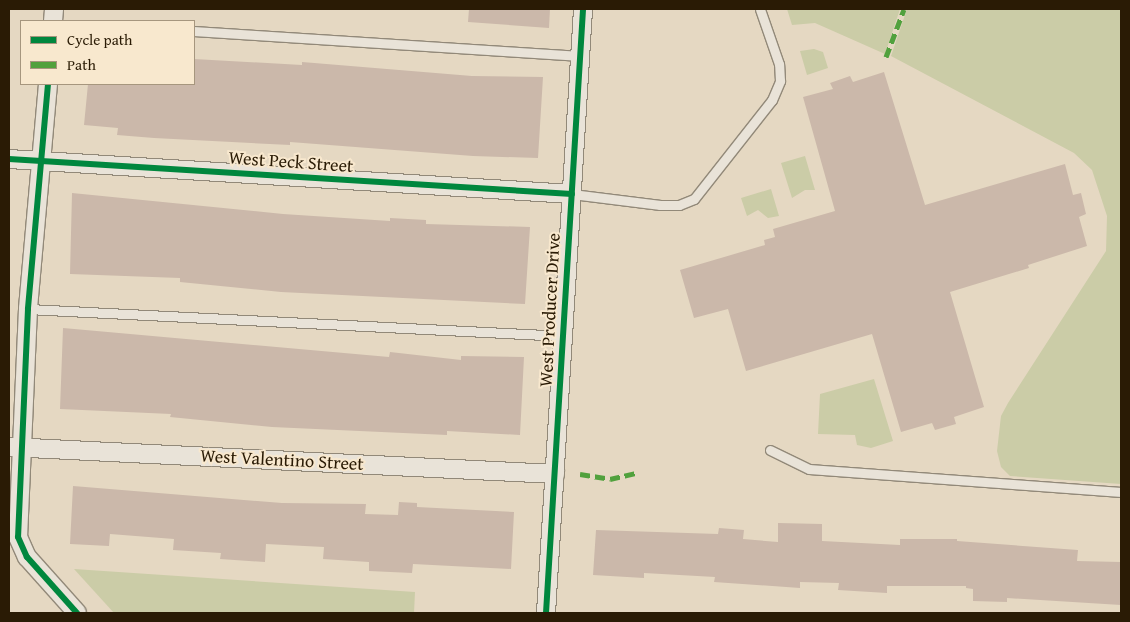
<!DOCTYPE html>
<style>
body{margin:0}
#map{position:relative;width:1130px;height:622px;overflow:hidden;background:#e5d8c2;font-family:"Gentium Book Plus",serif}
div>[style]{position:absolute}
.green>*{inset:0;background:#cbcca7}
.building>*{inset:0;background:#cbb8aa}
.path>*{height:3px;margin-top:-1.5px;transform-origin:0;background:repeating-linear-gradient(90deg,#a49d93 0 4px,transparent 0 6.5px)}
.roads{filter:drop-shadow(1px 0 #928979) drop-shadow(-1px 0 #928979) drop-shadow(0 1px #928979) drop-shadow(0 -1px #928979)}
.service>*{height:9px;margin:-4.5px;padding:0 4.5px;transform-origin:4.5px;border-radius:4.5px;background:#e9e3d8}
.minor>*{height:18px;margin:-9px;padding:0 9px;transform-origin:9px;border-radius:9px;background:#e9e3d8}
.quiet>*{height:5px;margin-top:-2.5px;transform-origin:0;background:repeating-linear-gradient(90deg,#51a13d 0 10px,transparent 0 15px)}
.cycleway>*{height:6px;margin:-3px;padding:0 3px;transform-origin:3px;border-radius:3px;background:#00873e}
span{translate:-50% -50%;white-space:nowrap;text-align:center;line-height:1.15;-webkit-text-stroke:4px #f8e8ce;paint-order:stroke}
.street-label{font-size:18px;color:#2a1b05}
.frame{position:absolute;inset:0;border:10px solid #2a1b05;pointer-events:none}
.legend{position:absolute;left:20px;top:20px;width:175px;height:65px;box-sizing:border-box;background:#f8e8ce;border:1px solid #a6967e;margin:0;padding:6px 9px;list-style:none;font-size:15px;color:#2a1b05}
.legend li{display:flex;align-items:center;gap:10px;height:25px}
.legend b{width:25px;border:1px solid #a6967e}
</style>
<div id="map">
<div class="green">
<div style="clip-path:polygon(787px 9px,900px 9px,885px 54px,815px 23px,792px 25px)"></div>
<div style="clip-path:polygon(907px 9px,1121px 9px,1121px 484px,1010px 476px,1001px 467px,997px 451px,1001px 416px,1008px 403px,1106px 251px,1107px 216px,1092px 170px,1074px 153px,891px 56px)"></div>
<div style="clip-path:polygon(814px 49px,823px 52px,828px 68px,807px 75px,800px 51px)"></div>
<div style="clip-path:polygon(805px 156px,815px 190px,805px 190px,792px 198px,781px 163px)"></div>
<div style="clip-path:polygon(771px 189px,779px 216px,768px 218px,758px 210px,747px 216px,741px 198px)"></div>
<div style="clip-path:polygon(874px 379px,893px 441px,871px 448px,857px 445px,855px 435px,818px 434px,820px 394px)"></div>
<div style="clip-path:polygon(74px 569px,415px 592px,414px 613px,114px 613px)"></div>
</div>
<div class="building">
<div style="clip-path:polygon(469px 9px,550px 9px,549px 28px,468px 22px)"></div>
<div style="clip-path:polygon(194px 59px,302px 65px,302px 62px,472px 76px,543px 77px,538px 158px,473px 156px,290px 142px,290px 145px,154px 138px,117px 135px,118px 128px,84px 125px,88px 84px,194px 84px)"></div>
<div style="clip-path:polygon(884px 72px,925px 205px,1065px 164px,1073px 195px,1081px 193px,1086px 214px,1079px 217px,1087px 246px,1028px 265px,1029px 268px,950px 292px,984px 407px,954px 417px,956px 424px,935px 430px,932px 423px,901px 432px,872px 334px,746px 371px,728px 309px,694px 318px,680px 270px,765px 245px,764px 240px,775px 237px,773px 229px,835px 211px,803px 97px,833px 89px,830px 83px,850px 76px,853px 82px)"></div>
<div style="clip-path:polygon(72px 193px,283px 214px,390px 221px,390px 218px,426px 220px,426px 224px,530px 227px,525px 304px,281px 292px,180px 282px,180px 278px,70px 274px)"></div>
<div style="clip-path:polygon(63px 328px,389px 357px,390px 352px,461px 360px,461px 356px,524px 357px,520px 435px,447px 431px,447px 435px,272px 427px,170px 417px,171px 414px,60px 409px)"></div>
<div style="clip-path:polygon(73px 486px,282px 503px,366px 504px,365px 514px,398px 515px,399px 502px,417px 503px,417px 507px,514px 512px,511px 569px,413px 564px,412px 573px,369px 571px,369px 562px,323px 559px,324px 547px,266px 544px,265px 562px,220px 559px,221px 553px,173px 550px,174px 539px,110px 534px,109px 546px,70px 544px)"></div>
<div style="clip-path:polygon(778px 523px,822px 524px,822px 541px,900px 545px,900px 539px,957px 539px,957px 541px,1078px 550px,1077px 561px,1121px 562px,1121px 605px,1007px 598px,1007px 602px,973px 601px,973px 589px,966px 588px,966px 586px,887px 586px,887px 593px,838px 590px,839px 583px,800px 582px,800px 588px,714px 582px,715px 577px,644px 573px,644px 578px,593px 575px,596px 530px,718px 534px,719px 528px,744px 530px,743px 539px,778px 542px)"></div>
</div>
<div class="path">
<div style="left:279px;top:613px;width:13px"></div>
</div>
<div class="roads">
<div class="service">
<div style="left:194px;top:31px;width:387px;rotate:3.7deg"></div>
<div style="left:572px;top:194px;width:89px;rotate:7.1deg"></div>
<div style="left:660px;top:205px;width:19px"></div>
<div style="left:679px;top:205px;width:16px;rotate:-22deg"></div>
<div style="left:694px;top:199px;width:126px;rotate:-51.8deg"></div>
<div style="left:772px;top:100px;width:21px;rotate:-67deg"></div>
<div style="left:780px;top:81px;width:17px;rotate:-93deg"></div>
<div style="left:779px;top:64px;width:58px;rotate:-109.1deg"></div>
<div style="left:28px;top:309px;width:537px;rotate:2.88deg"></div>
<div style="left:770px;top:450px;width:43px;rotate:26deg"></div>
<div style="left:809px;top:469px;width:313px;rotate:4.2deg"></div>
</div>
<div class="minor">
<div style="left:53px;top:21px;width:12px;rotate:-85deg"></div>
<div style="left:48px;top:84px;width:226px;rotate:95.1deg"></div>
<div style="left:28px;top:309px;width:228px;rotate:92.5deg"></div>
<div style="left:18px;top:537px;width:22px;rotate:66deg"></div>
<div style="left:27px;top:557px;width:75px;rotate:48.2deg"></div>
<div style="left:9px;top:159px;width:564px;rotate:3.56deg"></div>
<div style="left:9px;top:447px;width:547px;rotate:2.83deg"></div>
<div style="left:546px;top:613px;width:605px;rotate:-86.49deg"></div>
</div>
</div>
<div class="quiet">
<div style="left:886px;top:57px;width:51px;rotate:-69.4deg"></div>
<div style="left:580px;top:474px;width:30px;rotate:9deg"></div>
<div style="left:610px;top:479px;width:26px;rotate:-13deg"></div>
</div>
<div class="cycleway">
<div style="left:48px;top:84px;width:226px;rotate:95.1deg"></div>
<div style="left:28px;top:309px;width:228px;rotate:92.5deg"></div>
<div style="left:18px;top:537px;width:22px;rotate:66deg"></div>
<div style="left:27px;top:557px;width:75px;rotate:48.2deg"></div>
<div style="left:9px;top:159px;width:564px;rotate:3.56deg"></div>
<div style="left:546px;top:613px;width:605px;rotate:-86.49deg"></div>
</div>
<div class="street-label">
<span style="left:291px;top:162px;rotate:4deg">West Peck Street</span>
<span style="left:550px;top:310px;rotate:-87deg">West Producer Drive</span>
<span style="left:282px;top:460px;rotate:3deg">West Valentino Street</span>
</div>
<div class="frame"></div>
<ul class="legend">
<li><b style="height:6px;background:#00873e"></b>Cycle path</li>
<li><b style="height:6px;background:#51a13d"></b>Path</li>
</ul>
</div>
